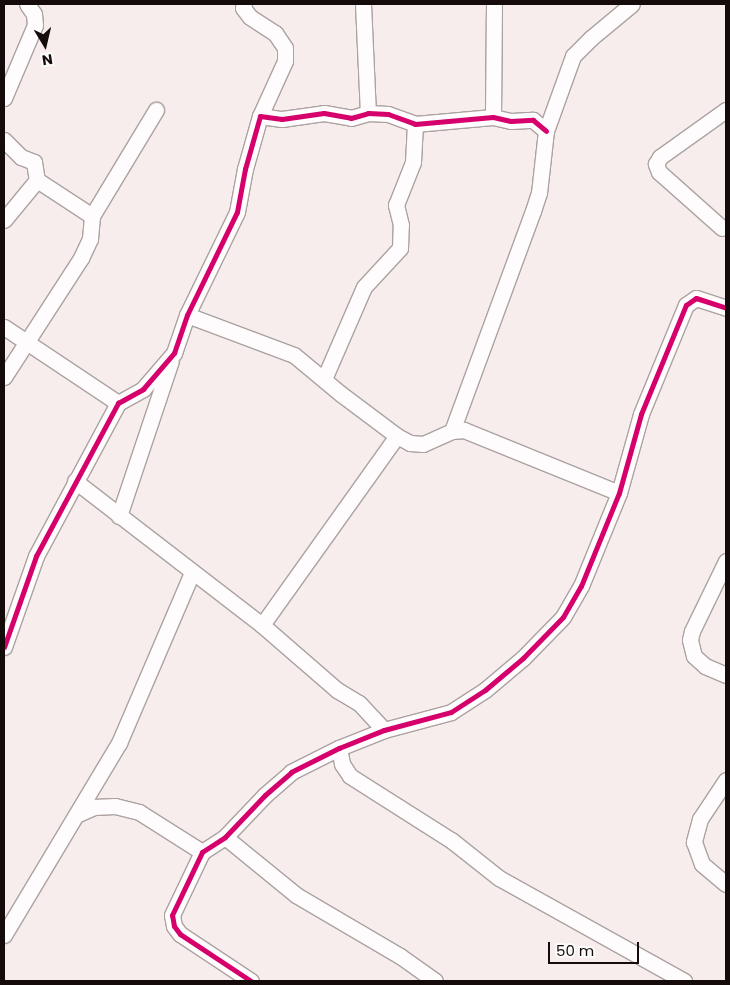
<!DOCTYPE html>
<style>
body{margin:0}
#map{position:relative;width:730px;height:985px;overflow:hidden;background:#f7edec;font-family:Poppins,sans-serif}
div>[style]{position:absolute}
.roads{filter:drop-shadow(1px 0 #aba2a1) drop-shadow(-1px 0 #aba2a1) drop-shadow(0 1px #aba2a1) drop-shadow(0 -1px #aba2a1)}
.minor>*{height:15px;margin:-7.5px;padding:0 7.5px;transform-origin:7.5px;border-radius:7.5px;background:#fefcfc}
.cycleway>*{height:5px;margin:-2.5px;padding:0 2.5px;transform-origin:2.5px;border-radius:2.5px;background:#d6006c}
span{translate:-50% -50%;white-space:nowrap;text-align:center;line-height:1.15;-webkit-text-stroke:4.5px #fbfbfb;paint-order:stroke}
.frame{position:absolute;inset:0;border:5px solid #140b0a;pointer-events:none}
.north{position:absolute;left:20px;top:20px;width:50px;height:50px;-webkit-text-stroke:4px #fbfbfb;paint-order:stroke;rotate:171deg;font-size:14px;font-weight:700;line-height:20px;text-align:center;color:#140b0a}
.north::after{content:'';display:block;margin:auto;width:18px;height:22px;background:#140b0a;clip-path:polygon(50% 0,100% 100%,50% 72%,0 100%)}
.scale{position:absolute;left:548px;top:942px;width:91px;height:22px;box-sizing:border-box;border:2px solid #140b0a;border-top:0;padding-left:6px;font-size:15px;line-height:18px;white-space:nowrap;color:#140b0a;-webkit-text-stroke:4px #fbfbfb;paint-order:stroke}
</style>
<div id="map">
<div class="roads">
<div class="minor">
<div style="left:244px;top:4px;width:4px;rotate:104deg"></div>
<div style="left:243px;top:8px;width:11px;rotate:52deg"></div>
<div style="left:250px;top:17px;width:30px;rotate:33deg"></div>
<div style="left:275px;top:33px;width:18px;rotate:56deg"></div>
<div style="left:285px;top:48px;width:13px;rotate:90deg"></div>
<div style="left:285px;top:61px;width:60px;rotate:114.4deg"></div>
<div style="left:363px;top:4px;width:109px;rotate:87.4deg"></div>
<div style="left:4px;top:98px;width:79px;rotate:-67deg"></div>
<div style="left:35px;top:25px;width:11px;rotate:-95deg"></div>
<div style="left:34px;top:14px;width:12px;rotate:-125deg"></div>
<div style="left:493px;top:117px;width:113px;rotate:-89.5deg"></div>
<div style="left:4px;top:140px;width:24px;rotate:45deg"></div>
<div style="left:21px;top:157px;width:14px;rotate:21deg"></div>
<div style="left:34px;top:162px;width:18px;rotate:81deg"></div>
<div style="left:37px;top:180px;width:66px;rotate:33.2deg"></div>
<div style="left:4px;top:220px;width:52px;rotate:-50.5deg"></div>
<div style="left:722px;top:228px;width:84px;rotate:-138.4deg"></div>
<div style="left:659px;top:172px;width:9px;rotate:-111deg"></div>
<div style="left:656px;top:164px;width:8px;rotate:-60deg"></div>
<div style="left:660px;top:157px;width:81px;rotate:-35.5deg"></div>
<div style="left:187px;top:315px;width:114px;rotate:20.5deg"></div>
<div style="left:294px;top:355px;width:61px;rotate:39.7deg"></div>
<div style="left:341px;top:394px;width:70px;rotate:36.9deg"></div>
<div style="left:397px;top:436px;width:15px;rotate:28deg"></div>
<div style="left:410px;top:443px;width:13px;rotate:4deg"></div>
<div style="left:423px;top:444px;width:32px;rotate:-24deg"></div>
<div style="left:452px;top:431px;width:12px;rotate:-5deg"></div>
<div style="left:464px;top:430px;width:167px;rotate:22.1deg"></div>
<div style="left:4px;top:327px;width:137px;rotate:33.7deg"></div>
<div style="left:4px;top:377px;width:142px;rotate:-57.1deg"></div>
<div style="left:81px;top:258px;width:21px;rotate:-65deg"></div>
<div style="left:90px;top:239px;width:23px;rotate:-85deg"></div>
<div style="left:92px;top:216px;width:124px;rotate:-58.9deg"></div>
<div style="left:324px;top:379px;width:100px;rotate:-66.5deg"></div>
<div style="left:364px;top:287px;width:53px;rotate:-47.3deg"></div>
<div style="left:400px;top:248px;width:23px;rotate:-88deg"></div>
<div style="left:401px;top:225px;width:21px;rotate:-104deg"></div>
<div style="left:396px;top:205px;width:46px;rotate:-68.4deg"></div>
<div style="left:413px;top:162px;width:38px;rotate:-87deg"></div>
<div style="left:452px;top:431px;width:234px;rotate:-69.8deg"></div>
<div style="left:533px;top:211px;width:19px;rotate:-72deg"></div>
<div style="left:539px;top:193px;width:62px;rotate:-83.6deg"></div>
<div style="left:546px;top:131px;width:80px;rotate:-70.2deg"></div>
<div style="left:573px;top:56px;width:25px;rotate:-45deg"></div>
<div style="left:591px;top:38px;width:53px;rotate:-39.7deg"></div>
<div style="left:75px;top:481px;width:236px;rotate:37.6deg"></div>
<div style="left:262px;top:625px;width:99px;rotate:40.9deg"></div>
<div style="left:337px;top:690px;width:26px;rotate:31deg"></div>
<div style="left:359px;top:703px;width:37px;rotate:47deg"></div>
<div style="left:119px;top:516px;width:163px;rotate:-71.5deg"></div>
<div style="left:726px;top:561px;width:78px;rotate:115.9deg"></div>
<div style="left:692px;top:631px;width:9px;rotate:103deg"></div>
<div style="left:690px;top:640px;width:16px;rotate:76deg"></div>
<div style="left:694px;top:656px;width:15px;rotate:42deg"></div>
<div style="left:705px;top:666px;width:23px;rotate:23deg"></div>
<div style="left:262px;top:625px;width:232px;rotate:-54.5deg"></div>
<div style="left:4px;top:647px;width:96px;rotate:-70.6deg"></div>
<div style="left:36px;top:556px;width:174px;rotate:-61.8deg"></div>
<div style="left:118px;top:403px;width:29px;rotate:-29deg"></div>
<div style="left:143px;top:389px;width:48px;rotate:-49.3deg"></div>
<div style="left:174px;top:353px;width:40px;rotate:-71.1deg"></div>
<div style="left:187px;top:315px;width:114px;rotate:-64.1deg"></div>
<div style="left:237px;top:212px;width:44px;rotate:-79.5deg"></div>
<div style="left:245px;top:169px;width:55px;rotate:-74.2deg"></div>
<div style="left:260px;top:116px;width:22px;rotate:8deg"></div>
<div style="left:282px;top:119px;width:42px;rotate:-8.1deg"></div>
<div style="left:324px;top:113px;width:27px;rotate:10deg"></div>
<div style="left:351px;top:118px;width:18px;rotate:-16deg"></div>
<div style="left:368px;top:113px;width:20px;rotate:3deg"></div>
<div style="left:388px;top:114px;width:29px;rotate:20deg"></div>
<div style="left:415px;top:124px;width:78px;rotate:-5.1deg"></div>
<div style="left:493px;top:117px;width:18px;rotate:13deg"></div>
<div style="left:511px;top:121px;width:22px;rotate:-3deg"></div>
<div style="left:533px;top:120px;width:17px;rotate:40deg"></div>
<div style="left:339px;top:748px;width:16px;rotate:79deg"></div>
<div style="left:342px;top:764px;width:14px;rotate:56deg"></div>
<div style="left:350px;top:776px;width:120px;rotate:32.4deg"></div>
<div style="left:451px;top:840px;width:61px;rotate:38.4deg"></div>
<div style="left:499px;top:878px;width:212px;rotate:29.1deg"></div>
<div style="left:726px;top:780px;width:47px;rotate:123.7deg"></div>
<div style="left:700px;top:819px;width:24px;rotate:105deg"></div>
<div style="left:694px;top:842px;width:23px;rotate:70deg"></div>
<div style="left:702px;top:864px;width:31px;rotate:40deg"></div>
<div style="left:76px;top:815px;width:20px;rotate:-24deg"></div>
<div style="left:94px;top:807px;width:21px;rotate:-3deg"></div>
<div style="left:115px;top:806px;width:25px;rotate:14deg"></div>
<div style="left:139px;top:812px;width:75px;rotate:32.4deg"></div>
<div style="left:225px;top:837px;width:92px;rotate:39.2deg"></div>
<div style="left:296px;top:895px;width:121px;rotate:30.4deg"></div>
<div style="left:400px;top:956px;width:43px;rotate:35.5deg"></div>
<div style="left:4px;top:935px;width:224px;rotate:-59.1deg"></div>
<div style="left:119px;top:743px;width:185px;rotate:-66.8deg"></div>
<div style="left:251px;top:981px;width:85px;rotate:-146.5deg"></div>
<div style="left:180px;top:934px;width:10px;rotate:-127deg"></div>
<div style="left:174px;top:926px;width:11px;rotate:-100deg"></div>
<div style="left:172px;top:915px;width:70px;rotate:-64.5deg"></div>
<div style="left:202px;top:852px;width:27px;rotate:-33deg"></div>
<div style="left:225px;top:837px;width:58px;rotate:-46.4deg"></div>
<div style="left:265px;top:795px;width:35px;rotate:-41deg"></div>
<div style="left:291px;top:772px;width:54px;rotate:-26.6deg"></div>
<div style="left:339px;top:748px;width:48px;rotate:-21.8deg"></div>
<div style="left:384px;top:730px;width:69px;rotate:-15deg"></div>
<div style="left:451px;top:712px;width:40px;rotate:-32.9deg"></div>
<div style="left:485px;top:690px;width:50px;rotate:-40.1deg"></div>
<div style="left:523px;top:658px;width:57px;rotate:-45.7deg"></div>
<div style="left:563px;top:617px;width:36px;rotate:-60deg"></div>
<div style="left:581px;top:586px;width:100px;rotate:-67.8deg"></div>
<div style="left:619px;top:493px;width:82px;rotate:-74.4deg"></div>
<div style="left:641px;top:414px;width:118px;rotate:-67.6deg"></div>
<div style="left:686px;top:305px;width:12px;rotate:-35deg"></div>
<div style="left:696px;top:298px;width:32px;rotate:18deg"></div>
</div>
</div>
<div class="cycleway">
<div style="left:4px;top:647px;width:96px;rotate:-70.6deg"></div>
<div style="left:36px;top:556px;width:174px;rotate:-61.8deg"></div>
<div style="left:118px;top:403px;width:29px;rotate:-29deg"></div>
<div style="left:143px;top:389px;width:48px;rotate:-49.3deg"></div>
<div style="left:174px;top:353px;width:40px;rotate:-71.1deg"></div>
<div style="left:187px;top:315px;width:114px;rotate:-64.1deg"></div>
<div style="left:237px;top:212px;width:44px;rotate:-79.5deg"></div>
<div style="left:245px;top:169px;width:55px;rotate:-74.2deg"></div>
<div style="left:260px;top:116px;width:22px;rotate:8deg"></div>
<div style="left:282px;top:119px;width:42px;rotate:-8.1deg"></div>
<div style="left:324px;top:113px;width:27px;rotate:10deg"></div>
<div style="left:351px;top:118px;width:18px;rotate:-16deg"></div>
<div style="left:368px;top:113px;width:20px;rotate:3deg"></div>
<div style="left:388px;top:114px;width:29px;rotate:20deg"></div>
<div style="left:415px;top:124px;width:78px;rotate:-5.1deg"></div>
<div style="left:493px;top:117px;width:18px;rotate:13deg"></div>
<div style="left:511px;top:121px;width:22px;rotate:-3deg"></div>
<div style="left:533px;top:120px;width:17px;rotate:40deg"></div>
<div style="left:251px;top:981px;width:85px;rotate:-146.5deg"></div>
<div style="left:180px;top:934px;width:10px;rotate:-127deg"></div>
<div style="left:174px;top:926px;width:11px;rotate:-100deg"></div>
<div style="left:172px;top:915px;width:70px;rotate:-64.5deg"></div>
<div style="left:202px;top:852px;width:27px;rotate:-33deg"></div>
<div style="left:225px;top:837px;width:58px;rotate:-46.4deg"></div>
<div style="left:265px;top:795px;width:35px;rotate:-41deg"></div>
<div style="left:291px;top:772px;width:54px;rotate:-26.6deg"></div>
<div style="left:339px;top:748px;width:48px;rotate:-21.8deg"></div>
<div style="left:384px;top:730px;width:69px;rotate:-15deg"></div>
<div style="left:451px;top:712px;width:40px;rotate:-32.9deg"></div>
<div style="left:485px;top:690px;width:50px;rotate:-40.1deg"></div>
<div style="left:523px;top:658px;width:57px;rotate:-45.7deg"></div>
<div style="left:563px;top:617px;width:36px;rotate:-60deg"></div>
<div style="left:581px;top:586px;width:100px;rotate:-67.8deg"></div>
<div style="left:619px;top:493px;width:82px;rotate:-74.4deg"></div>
<div style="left:641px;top:414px;width:118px;rotate:-67.6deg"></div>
<div style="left:686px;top:305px;width:12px;rotate:-35deg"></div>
<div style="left:696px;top:298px;width:32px;rotate:18deg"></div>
</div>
<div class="frame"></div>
<div class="north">N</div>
<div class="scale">50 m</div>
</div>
